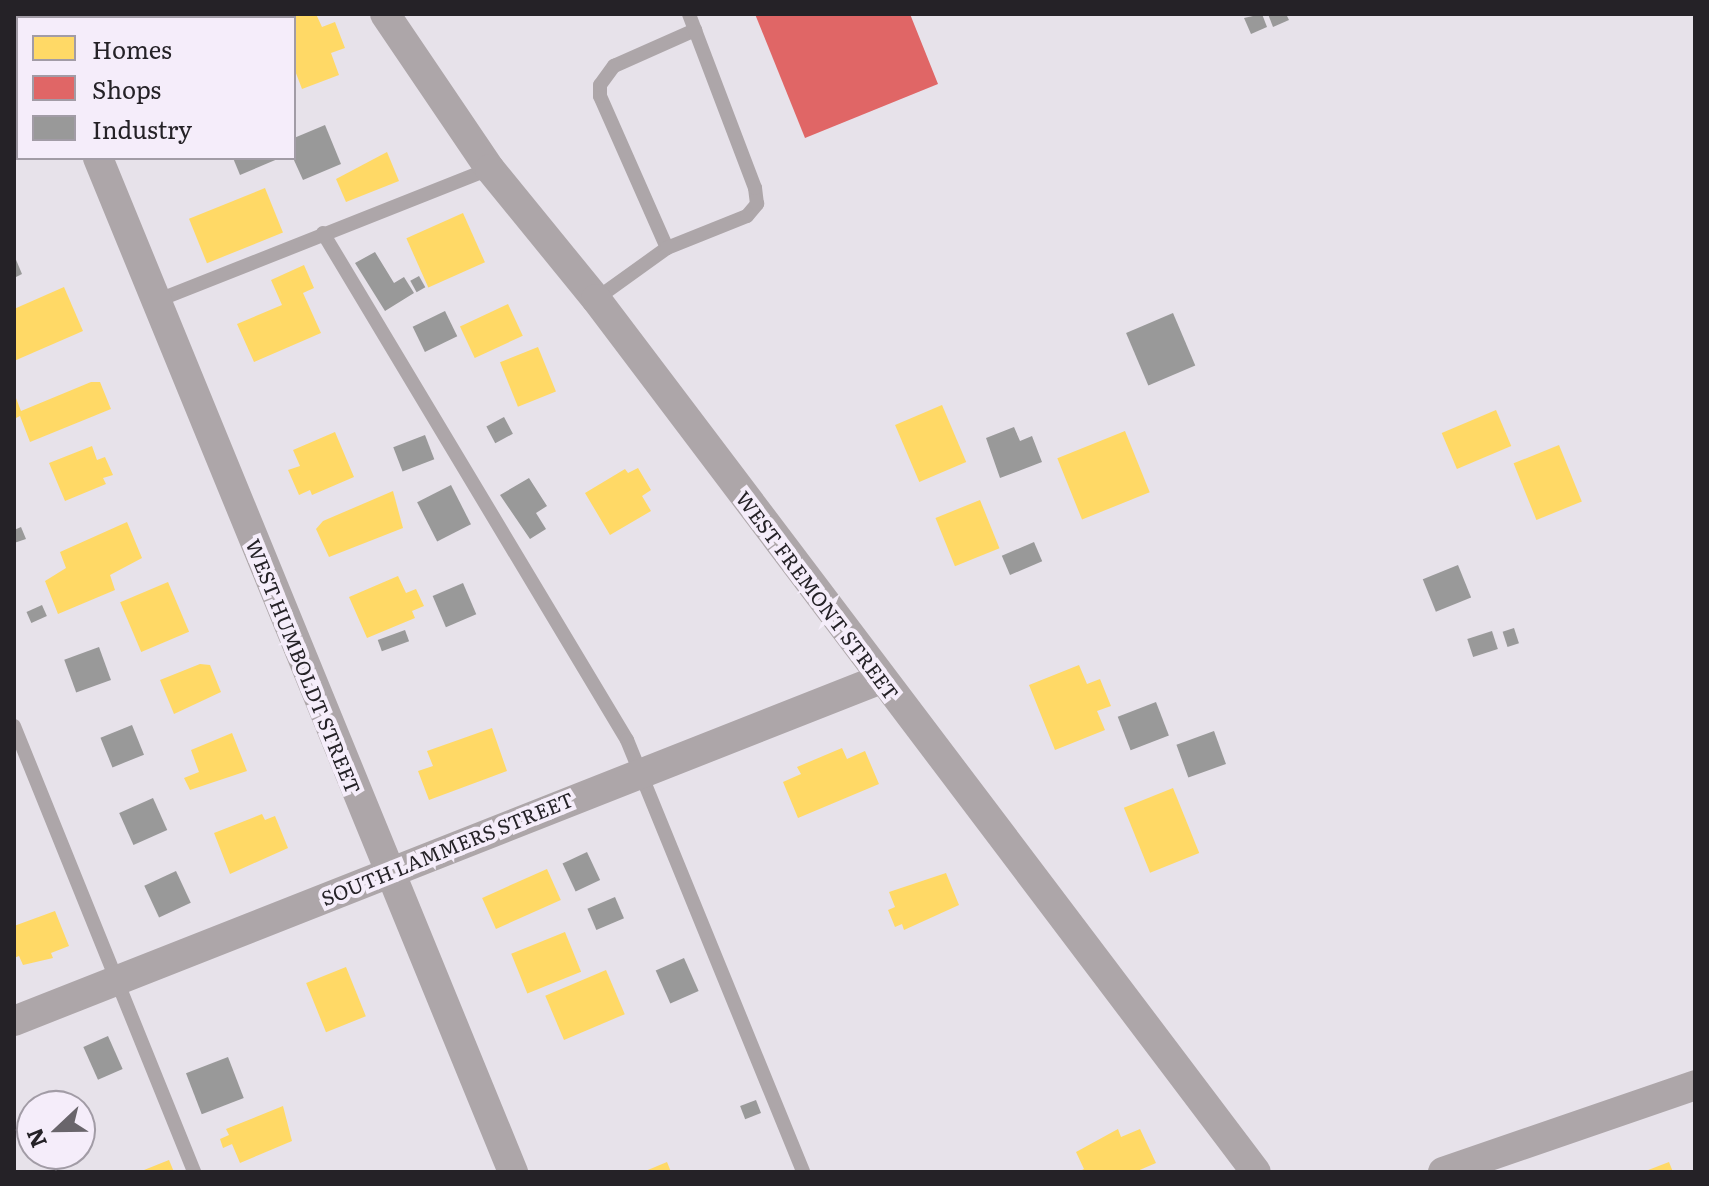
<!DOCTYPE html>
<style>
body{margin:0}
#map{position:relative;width:1709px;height:1186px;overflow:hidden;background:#e7e2ea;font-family:Literata,serif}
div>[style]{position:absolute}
.homes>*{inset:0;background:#ffd966;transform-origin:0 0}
.shops>*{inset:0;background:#e06666}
.industry>*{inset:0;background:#999;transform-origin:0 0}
.lane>*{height:14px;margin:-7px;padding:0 7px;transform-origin:7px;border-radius:7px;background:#ada6a9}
.street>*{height:30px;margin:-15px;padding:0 15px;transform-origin:15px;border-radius:15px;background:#ada6a9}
.secondary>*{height:42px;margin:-21px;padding:0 21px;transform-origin:21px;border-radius:21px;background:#aca6a9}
span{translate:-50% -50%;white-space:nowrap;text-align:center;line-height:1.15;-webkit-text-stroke:8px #f5edfa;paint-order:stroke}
.street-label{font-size:20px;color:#252227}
.frame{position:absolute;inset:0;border:16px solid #252227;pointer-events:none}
.legend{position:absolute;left:16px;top:16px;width:280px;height:144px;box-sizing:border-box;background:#f5edfa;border:2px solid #a29ca6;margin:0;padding:10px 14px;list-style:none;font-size:24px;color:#252227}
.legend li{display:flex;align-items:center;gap:16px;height:40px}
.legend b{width:40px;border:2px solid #a29ca6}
.north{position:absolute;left:16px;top:1090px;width:80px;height:80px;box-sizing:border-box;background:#f5edfa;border:2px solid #a29ca6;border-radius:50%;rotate:248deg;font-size:22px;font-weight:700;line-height:32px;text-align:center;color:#252227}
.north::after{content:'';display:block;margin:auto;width:28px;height:36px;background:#69656b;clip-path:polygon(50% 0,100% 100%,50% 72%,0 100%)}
</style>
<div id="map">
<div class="homes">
<div style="clip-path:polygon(277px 14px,316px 14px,322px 27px,335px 22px,345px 48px,331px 53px,339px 75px,302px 89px,294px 68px,294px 18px,267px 18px)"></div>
<div style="clip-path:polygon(387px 152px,399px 181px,346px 202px,336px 179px)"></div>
<div style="left:265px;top:188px;width:48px;height:82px;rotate:68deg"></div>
<div style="left:463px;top:213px;width:54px;height:62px;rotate:66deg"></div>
<div style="clip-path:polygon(304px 265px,314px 288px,303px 293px,321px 333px,254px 362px,237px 324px,282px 305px,271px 280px)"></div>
<div style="clip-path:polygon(64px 287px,83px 331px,14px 361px,14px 309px)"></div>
<div style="left:508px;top:304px;width:35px;height:53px;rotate:65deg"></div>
<div style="left:538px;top:347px;width:48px;height:41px;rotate:68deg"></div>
<div style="clip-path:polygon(91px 382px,100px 382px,111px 409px,30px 442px,20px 416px,14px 419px,14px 393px,21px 411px)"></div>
<div style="left:942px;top:405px;width:62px;height:51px;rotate:67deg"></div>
<div style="left:1496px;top:410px;width:39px;height:59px;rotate:67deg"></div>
<div style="left:1125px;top:431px;width:66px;height:73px;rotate:68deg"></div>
<div style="clip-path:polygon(335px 432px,354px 477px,312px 495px,310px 490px,299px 495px,288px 470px,300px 466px,293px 450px)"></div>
<div style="left:1559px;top:445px;width:61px;height:49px;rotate:68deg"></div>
<div style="clip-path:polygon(92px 446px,97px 460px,105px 457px,113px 475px,103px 478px,106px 484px,65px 501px,49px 463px)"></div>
<div style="clip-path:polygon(638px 468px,651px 490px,642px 496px,651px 511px,610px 535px,585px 493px,625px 469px,628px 473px)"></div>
<div style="clip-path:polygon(393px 491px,403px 528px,329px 557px,316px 529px,323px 521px)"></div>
<div style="left:980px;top:500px;width:52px;height:48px;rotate:68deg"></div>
<div style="clip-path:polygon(127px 522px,142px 558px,110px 575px,115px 590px,58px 614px,45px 581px,66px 568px,60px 552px)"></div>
<div style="clip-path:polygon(398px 576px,406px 593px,416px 589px,424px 606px,412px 611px,415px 618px,367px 638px,349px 597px)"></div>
<div style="left:168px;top:582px;width:54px;height:52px;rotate:67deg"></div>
<div style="clip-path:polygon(200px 664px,210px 665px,221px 692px,174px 714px,160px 680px)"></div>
<div style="clip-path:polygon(1079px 665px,1087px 684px,1100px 679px,1111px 706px,1097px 711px,1105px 730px,1055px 750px,1029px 685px)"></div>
<div style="clip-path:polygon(492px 728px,507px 771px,429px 800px,418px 771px,433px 766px,427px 751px)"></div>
<div style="clip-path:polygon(232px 733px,247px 771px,190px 790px,184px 778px,199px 772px,191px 750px)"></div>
<div style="clip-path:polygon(842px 748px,847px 759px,865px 751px,879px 784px,798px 818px,783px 782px,801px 774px,797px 767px)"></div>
<div style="left:1173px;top:788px;width:70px;height:53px;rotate:68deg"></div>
<div style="clip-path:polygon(262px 814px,265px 820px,275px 816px,288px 848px,230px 874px,214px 833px)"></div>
<div style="left:547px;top:869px;width:34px;height:71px;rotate:66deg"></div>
<div style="clip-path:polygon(946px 873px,959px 905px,904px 930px,902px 924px,895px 927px,888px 910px,895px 907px,889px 892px)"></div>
<div style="clip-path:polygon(55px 911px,69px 946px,51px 953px,53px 958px,23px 965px,19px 956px,14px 958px,14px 926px)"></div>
<div style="left:565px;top:932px;width:43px;height:58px;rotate:68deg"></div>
<div style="left:346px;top:967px;width:53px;height:43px;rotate:68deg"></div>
<div style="left:606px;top:970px;width:48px;height:66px;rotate:67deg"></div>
<div style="clip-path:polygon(283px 1106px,292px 1141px,240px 1163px,232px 1144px,223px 1148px,220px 1139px,229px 1135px,226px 1129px)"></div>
<div style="clip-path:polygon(1118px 1129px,1121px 1137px,1140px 1129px,1156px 1163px,1135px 1172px,1078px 1172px,1084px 1169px,1076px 1152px)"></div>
<div style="clip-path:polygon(169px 1160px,174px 1172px,139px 1172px)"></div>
<div style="clip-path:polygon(667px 1162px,671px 1172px,643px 1172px)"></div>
<div style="clip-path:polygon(1669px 1162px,1673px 1172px,1643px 1172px)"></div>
</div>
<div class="shops">
<div style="clip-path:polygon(755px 14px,910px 14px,938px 84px,805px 138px)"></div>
</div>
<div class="industry">
<div style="clip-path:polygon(1262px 14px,1267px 27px,1251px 34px,1244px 18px)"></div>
<div style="clip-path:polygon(1268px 14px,1286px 14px,1289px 20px,1273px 27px)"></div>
<div style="clip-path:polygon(325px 125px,341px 164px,303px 180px,293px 158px,294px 138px)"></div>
<div style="clip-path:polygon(233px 158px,280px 158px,240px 175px)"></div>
<div style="clip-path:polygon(375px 252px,394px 283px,404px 277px,414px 293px,385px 311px,355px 263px)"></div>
<div style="clip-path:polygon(14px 255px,22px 274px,14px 278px)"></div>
<div style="left:419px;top:276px;width:13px;height:10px;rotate:61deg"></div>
<div style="left:445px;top:311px;width:28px;height:36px;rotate:64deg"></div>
<div style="left:1173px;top:313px;width:57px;height:51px;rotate:67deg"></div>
<div style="left:504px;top:417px;width:19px;height:20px;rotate:62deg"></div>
<div style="clip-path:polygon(1014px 427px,1020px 441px,1032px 436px,1042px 462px,1000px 478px,986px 438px)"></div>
<div style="left:425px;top:435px;width:26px;height:34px;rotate:69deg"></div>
<div style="clip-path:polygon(529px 478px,547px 506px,536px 513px,546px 529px,530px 539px,500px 495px)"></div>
<div style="left:451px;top:485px;width:44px;height:38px;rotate:63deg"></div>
<div style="clip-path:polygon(21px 527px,26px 539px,14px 543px,14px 530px)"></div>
<div style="left:1034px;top:542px;width:21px;height:35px;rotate:67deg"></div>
<div style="left:1458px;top:565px;width:35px;height:38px;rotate:68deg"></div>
<div style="left:463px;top:583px;width:34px;height:33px;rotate:67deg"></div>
<div style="left:42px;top:605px;width:12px;height:17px;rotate:66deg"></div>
<div style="left:1514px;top:628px;width:16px;height:12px;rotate:72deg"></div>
<div style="left:405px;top:630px;width:12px;height:29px;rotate:70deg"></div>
<div style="left:1492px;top:631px;width:19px;height:26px;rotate:72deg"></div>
<div style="left:99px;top:647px;width:35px;height:37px;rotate:70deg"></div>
<div style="left:1156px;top:702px;width:36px;height:41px;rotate:69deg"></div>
<div style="left:132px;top:725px;width:32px;height:34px;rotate:68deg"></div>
<div style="left:1214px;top:731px;width:35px;height:40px;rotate:70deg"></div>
<div style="left:153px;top:798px;width:35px;height:37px;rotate:66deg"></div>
<div style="left:587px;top:852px;width:31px;height:27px;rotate:65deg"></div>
<div style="left:176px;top:871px;width:35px;height:35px;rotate:65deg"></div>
<div style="left:615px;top:897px;width:23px;height:30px;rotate:67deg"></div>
<div style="left:684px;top:958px;width:36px;height:31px;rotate:66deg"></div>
<div style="left:108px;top:1036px;width:36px;height:27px;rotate:66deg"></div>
<div style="left:228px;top:1057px;width:44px;height:45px;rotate:69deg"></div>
<div style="left:756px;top:1100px;width:14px;height:17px;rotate:69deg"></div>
</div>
<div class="lane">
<div style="left:323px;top:233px;width:591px;rotate:59.05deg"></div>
<div style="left:627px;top:740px;width:466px;rotate:67.8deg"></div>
<div style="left:667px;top:248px;width:166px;rotate:-113.8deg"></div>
<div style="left:600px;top:96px;width:11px;rotate:-90deg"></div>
<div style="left:600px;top:85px;width:24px;rotate:-54deg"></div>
<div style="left:614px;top:66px;width:89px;rotate:-24deg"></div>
<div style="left:596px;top:299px;width:87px;rotate:-35.7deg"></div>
<div style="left:667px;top:248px;width:86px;rotate:-21.8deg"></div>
<div style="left:747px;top:216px;width:16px;rotate:-50deg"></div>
<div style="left:757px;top:204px;width:16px;rotate:-97deg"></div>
<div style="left:755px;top:188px;width:186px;rotate:-110.8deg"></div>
<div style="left:156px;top:301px;width:359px;rotate:-21.6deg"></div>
<div style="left:14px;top:726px;width:481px;rotate:68deg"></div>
</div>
<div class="street">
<div style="left:385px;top:14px;width:187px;rotate:55.9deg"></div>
<div style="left:490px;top:169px;width:168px;rotate:50.8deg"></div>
<div style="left:596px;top:299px;width:1094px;rotate:52.91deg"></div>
<div style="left:98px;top:158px;width:1096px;rotate:67.74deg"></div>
<div style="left:14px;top:1021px;width:932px;rotate:-21.53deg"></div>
<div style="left:1443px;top:1172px;width:267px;rotate:-19deg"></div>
</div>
<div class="secondary">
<div style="left:59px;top:18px;width:11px;rotate:-22deg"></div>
<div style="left:14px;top:35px;width:4px;rotate:-14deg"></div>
</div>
<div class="street-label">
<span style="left:818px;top:595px;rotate:53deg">WEST FREMONT STREET</span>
<span style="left:304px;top:666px;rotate:68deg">WEST HUMBOLDT STREET</span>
<span style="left:447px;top:848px;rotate:-22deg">SOUTH LAMMERS STREET</span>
</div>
<div class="frame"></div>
<ul class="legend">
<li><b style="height:22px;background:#ffd966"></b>Homes</li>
<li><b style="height:22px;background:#e06666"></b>Shops</li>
<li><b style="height:22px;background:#999"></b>Industry</li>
</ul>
<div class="north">N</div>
</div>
